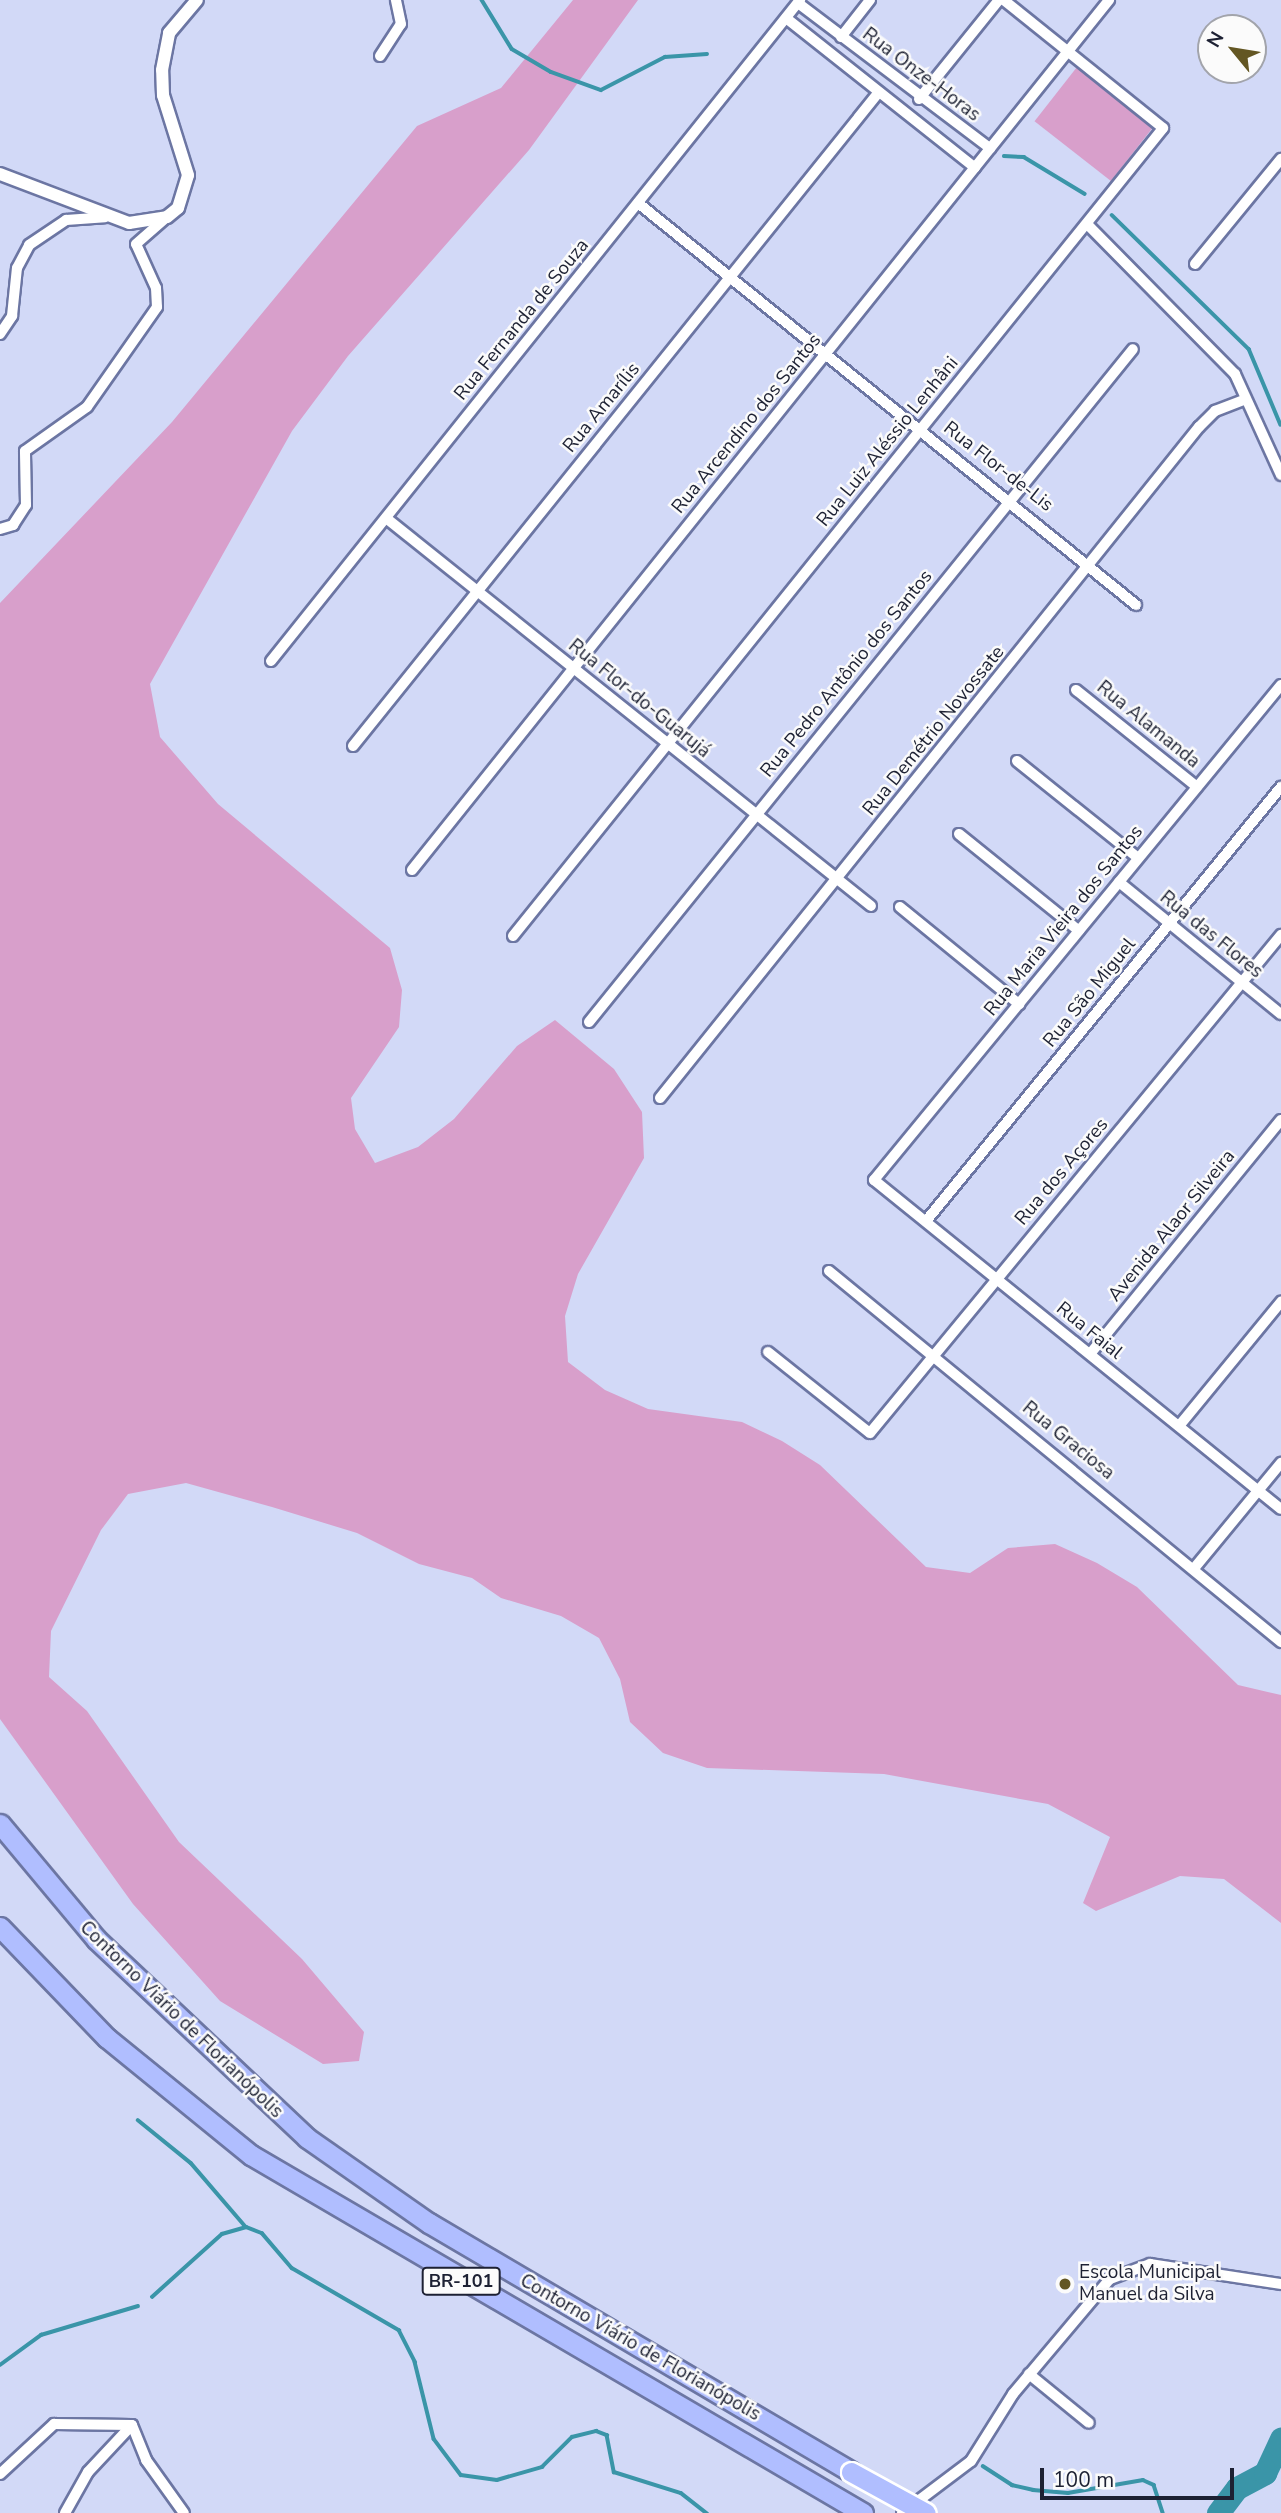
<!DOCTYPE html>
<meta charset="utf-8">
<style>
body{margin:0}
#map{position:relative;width:1281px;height:2513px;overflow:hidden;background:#d2d9f7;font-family:"Nunito Sans",sans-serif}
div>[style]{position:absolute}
.green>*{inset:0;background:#d89fcb;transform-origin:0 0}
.stream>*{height:3.5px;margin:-1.75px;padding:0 1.75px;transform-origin:1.75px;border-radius:1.75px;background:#3a95a8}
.river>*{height:23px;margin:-11.5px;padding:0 11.5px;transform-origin:11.5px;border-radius:11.5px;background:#3a95a8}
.roads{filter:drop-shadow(2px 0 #6c76a3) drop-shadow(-2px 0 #6c76a3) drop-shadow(0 2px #6c76a3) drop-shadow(0 -2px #6c76a3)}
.minor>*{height:10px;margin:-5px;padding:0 5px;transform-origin:5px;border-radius:5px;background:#fff}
.tertiary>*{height:12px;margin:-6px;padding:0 6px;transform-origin:6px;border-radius:6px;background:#fff}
.motorway>*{height:19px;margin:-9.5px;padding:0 9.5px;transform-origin:9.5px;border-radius:9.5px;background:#b0beff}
.bridges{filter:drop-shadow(2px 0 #fff) drop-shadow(-2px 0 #fff) drop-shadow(0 2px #fff) drop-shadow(0 -2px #fff)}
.motorway-bridge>*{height:19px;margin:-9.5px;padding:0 9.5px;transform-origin:9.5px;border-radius:9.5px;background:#b0beff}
.dots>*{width:19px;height:19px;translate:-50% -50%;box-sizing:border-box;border:4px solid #fbfbfb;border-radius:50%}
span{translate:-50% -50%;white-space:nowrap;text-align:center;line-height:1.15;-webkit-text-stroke:5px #fbfbfb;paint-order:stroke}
.shield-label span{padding:2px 5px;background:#fbfbfb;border:2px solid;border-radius:5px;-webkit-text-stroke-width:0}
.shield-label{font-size:18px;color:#1d2133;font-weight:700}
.street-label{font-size:19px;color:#1d2133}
.poi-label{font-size:19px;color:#1d2133}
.left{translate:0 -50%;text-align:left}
.north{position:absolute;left:1197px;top:14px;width:70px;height:70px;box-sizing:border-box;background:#fbfbfb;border:2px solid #a2a4ab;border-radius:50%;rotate:300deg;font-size:19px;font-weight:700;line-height:28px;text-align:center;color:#1d2133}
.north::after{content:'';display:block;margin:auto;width:24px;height:32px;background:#635623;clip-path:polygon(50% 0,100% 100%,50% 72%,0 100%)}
.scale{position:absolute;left:1040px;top:2468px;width:194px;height:32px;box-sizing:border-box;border:4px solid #1d2133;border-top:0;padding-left:9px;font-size:21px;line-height:24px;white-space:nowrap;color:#1d2133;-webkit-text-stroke:5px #fbfbfb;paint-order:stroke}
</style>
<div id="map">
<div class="green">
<div style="clip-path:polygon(573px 0,638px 0,529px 150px,348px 356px,292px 431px,150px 684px,160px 737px,218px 804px,390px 948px,402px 990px,399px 1027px,351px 1098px,355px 1129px,375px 1163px,418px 1147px,454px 1119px,517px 1046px,555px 1020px,614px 1069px,642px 1112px,644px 1158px,578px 1274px,565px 1316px,568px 1362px,605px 1390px,648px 1409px,742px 1422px,782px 1441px,820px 1465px,926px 1567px,970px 1573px,1008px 1548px,1055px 1544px,1097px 1563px,1137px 1587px,1238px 1685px,1281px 1695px,1281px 1923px,1224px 1879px,1180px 1876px,1096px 1911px,1083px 1903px,1110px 1837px,1048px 1804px,884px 1774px,707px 1768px,663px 1753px,630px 1722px,620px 1679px,599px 1638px,561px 1616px,501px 1598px,472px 1578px,419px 1564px,357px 1533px,272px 1507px,186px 1483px,128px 1494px,101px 1530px,51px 1631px,49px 1677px,87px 1711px,179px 1842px,302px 1959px,364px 2032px,359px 2061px,323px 2064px,220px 2001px,133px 1904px,0 1719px,0 603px,172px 422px,417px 126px,501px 88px)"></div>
<div style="left:1077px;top:67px;width:97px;height:69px;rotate:38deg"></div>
</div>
<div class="stream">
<div style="left:482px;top:0;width:57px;rotate:58.5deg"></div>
<div style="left:512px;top:49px;width:45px;rotate:30.5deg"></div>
<div style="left:551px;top:72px;width:53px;rotate:19.8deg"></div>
<div style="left:601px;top:90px;width:72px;rotate:-27.3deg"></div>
<div style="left:665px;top:57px;width:42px;rotate:-4.1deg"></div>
<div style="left:1004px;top:156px;width:20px;rotate:3deg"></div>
<div style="left:1024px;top:157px;width:71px;rotate:31.2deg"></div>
<div style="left:1112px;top:215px;width:192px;rotate:44.4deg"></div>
<div style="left:1249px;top:349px;width:82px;rotate:67.2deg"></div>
<div style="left:138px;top:2120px;width:68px;rotate:39.1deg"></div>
<div style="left:191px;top:2163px;width:84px;rotate:49.3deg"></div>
<div style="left:152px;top:2297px;width:94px;rotate:-42deg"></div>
<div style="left:222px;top:2234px;width:25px;rotate:-16deg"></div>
<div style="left:246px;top:2227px;width:17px;rotate:21deg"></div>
<div style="left:262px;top:2233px;width:46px;rotate:49.4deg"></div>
<div style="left:292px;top:2268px;width:124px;rotate:30.1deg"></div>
<div style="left:399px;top:2330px;width:36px;rotate:63deg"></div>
<div style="left:415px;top:2362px;width:79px;rotate:76.1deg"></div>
<div style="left:434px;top:2439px;width:45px;rotate:53.1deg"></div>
<div style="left:461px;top:2475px;width:36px;rotate:8deg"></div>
<div style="left:497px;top:2480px;width:47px;rotate:-16.1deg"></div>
<div style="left:542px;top:2467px;width:42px;rotate:-45deg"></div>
<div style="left:572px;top:2437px;width:25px;rotate:-14deg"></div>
<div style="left:596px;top:2431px;width:12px;rotate:20deg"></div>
<div style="left:607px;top:2435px;width:38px;rotate:79deg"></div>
<div style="left:614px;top:2472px;width:70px;rotate:17.4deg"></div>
<div style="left:681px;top:2493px;width:33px;rotate:38deg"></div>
<div style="left:0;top:2365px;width:51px;rotate:-36.2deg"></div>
<div style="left:41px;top:2335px;width:101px;rotate:-16.6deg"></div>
<div style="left:983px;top:2466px;width:35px;rotate:33deg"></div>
<div style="left:1012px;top:2485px;width:22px;rotate:13deg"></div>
<div style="left:1033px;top:2490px;width:35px;rotate:5deg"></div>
<div style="left:1068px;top:2493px;width:76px;rotate:-9.8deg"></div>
<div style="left:1143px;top:2480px;width:12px;rotate:24deg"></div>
<div style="left:1154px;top:2485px;width:29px;rotate:72deg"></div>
</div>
<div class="river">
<div style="left:1218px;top:2513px;width:31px;rotate:-53deg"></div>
<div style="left:1237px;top:2488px;width:32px;rotate:-28deg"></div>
<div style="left:1265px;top:2473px;width:38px;rotate:-65deg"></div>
</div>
<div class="roads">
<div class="minor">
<div style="left:798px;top:3px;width:241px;rotate:37.1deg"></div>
<div style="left:786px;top:18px;width:241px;rotate:38.4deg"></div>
<div style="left:841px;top:37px;width:47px;rotate:-51.9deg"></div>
<div style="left:380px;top:56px;width:38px;rotate:-57deg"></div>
<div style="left:401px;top:24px;width:25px;rotate:-102deg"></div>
<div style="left:919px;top:99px;width:127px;rotate:-51.1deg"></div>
<div style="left:638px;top:203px;width:640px;rotate:38.91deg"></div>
<div style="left:1087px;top:224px;width:211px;rotate:45.4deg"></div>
<div style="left:1235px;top:374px;width:111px;rotate:65.5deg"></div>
<div style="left:1195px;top:264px;width:136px;rotate:-50.7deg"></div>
<div style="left:0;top:334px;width:22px;rotate:-56deg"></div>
<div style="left:12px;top:316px;width:48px;rotate:-84.1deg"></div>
<div style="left:17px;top:268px;width:26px;rotate:-62deg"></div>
<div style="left:29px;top:245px;width:45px;rotate:-34deg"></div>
<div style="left:66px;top:220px;width:39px;rotate:-4deg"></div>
<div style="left:386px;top:518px;width:621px;rotate:38.66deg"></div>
<div style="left:0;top:529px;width:14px;rotate:-17deg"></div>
<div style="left:13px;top:525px;width:24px;rotate:-57deg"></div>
<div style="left:26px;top:505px;width:54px;rotate:-91.1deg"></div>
<div style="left:25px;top:451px;width:76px;rotate:-35.4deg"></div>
<div style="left:87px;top:407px;width:122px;rotate:-55deg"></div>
<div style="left:157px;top:307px;width:19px;rotate:-93deg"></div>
<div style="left:156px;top:288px;width:48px;rotate:-114.4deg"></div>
<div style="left:136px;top:244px;width:41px;rotate:-41.1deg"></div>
<div style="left:271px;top:661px;width:847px;rotate:-51.33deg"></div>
<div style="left:1281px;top:685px;width:641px;rotate:129.43deg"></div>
<div style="left:874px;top:1180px;width:523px;rotate:38.95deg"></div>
<div style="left:1076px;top:690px;width:155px;rotate:38.7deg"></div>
<div style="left:353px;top:746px;width:839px;rotate:-51.19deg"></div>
<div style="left:1017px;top:761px;width:155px;rotate:38.7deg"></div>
<div style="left:959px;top:834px;width:154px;rotate:38.9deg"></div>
<div style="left:412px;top:870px;width:1115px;rotate:-51.3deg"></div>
<div style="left:1119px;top:882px;width:209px;rotate:39.2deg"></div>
<div style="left:900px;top:907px;width:154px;rotate:39.2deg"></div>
<div style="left:513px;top:936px;width:1037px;rotate:-51.18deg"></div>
<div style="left:1163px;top:128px;width:204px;rotate:-141.2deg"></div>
<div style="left:589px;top:1022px;width:865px;rotate:-51.05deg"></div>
<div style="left:660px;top:1098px;width:861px;rotate:-51.23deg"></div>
<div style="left:1199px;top:427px;width:23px;rotate:-45deg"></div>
<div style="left:1215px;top:411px;width:31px;rotate:-21deg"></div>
<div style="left:926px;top:1221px;width:561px;rotate:-50.72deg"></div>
<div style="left:829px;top:1271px;width:585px;rotate:39.38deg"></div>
<div style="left:768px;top:1352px;width:130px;rotate:38.5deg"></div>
<div style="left:870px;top:1433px;width:646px;rotate:-50.47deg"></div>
<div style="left:1090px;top:1354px;width:302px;rotate:-50.8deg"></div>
<div style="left:1179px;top:1426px;width:161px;rotate:-50.6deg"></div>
<div style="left:1196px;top:1566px;width:134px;rotate:-50.5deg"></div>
<div style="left:1029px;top:2374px;width:77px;rotate:39.2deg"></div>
<div style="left:132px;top:2425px;width:38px;rotate:68deg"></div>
<div style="left:146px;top:2460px;width:65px;rotate:54.4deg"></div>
<div style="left:0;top:2474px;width:74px;rotate:-42.8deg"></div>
<div style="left:54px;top:2424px;width:78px;rotate:0.7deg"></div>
<div style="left:65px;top:2513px;width:47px;rotate:-60.7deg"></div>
<div style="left:88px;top:2472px;width:64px;rotate:-46.9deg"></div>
<div style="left:902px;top:2513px;width:86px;rotate:-37deg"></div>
<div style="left:971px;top:2461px;width:79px;rotate:-57.9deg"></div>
<div style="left:1013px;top:2394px;width:150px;rotate:-49.9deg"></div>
<div style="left:1110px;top:2279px;width:43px;rotate:-20.6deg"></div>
<div style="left:1150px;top:2264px;width:133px;rotate:8.7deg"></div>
</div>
<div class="tertiary">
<div style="left:0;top:174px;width:138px;rotate:20.8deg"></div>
<div style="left:129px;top:223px;width:38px;rotate:-9deg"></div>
<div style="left:167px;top:217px;width:14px;rotate:-39deg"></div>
<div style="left:178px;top:208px;width:34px;rotate:-73deg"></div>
<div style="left:188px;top:175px;width:84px;rotate:-107.4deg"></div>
<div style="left:163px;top:95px;width:25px;rotate:-92deg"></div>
<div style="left:162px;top:70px;width:38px;rotate:-79deg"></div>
<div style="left:169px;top:33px;width:43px;rotate:-49.7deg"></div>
</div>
<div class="motorway">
<div style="left:0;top:1824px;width:150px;rotate:50.1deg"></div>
<div style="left:96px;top:1939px;width:290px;rotate:43.3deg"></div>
<div style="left:307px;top:2138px;width:149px;rotate:34.9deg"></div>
<div style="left:429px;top:2223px;width:490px;rotate:30.5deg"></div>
<div style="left:0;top:1927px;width:154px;rotate:46.1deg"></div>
<div style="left:107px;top:2038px;width:186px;rotate:39.1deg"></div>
<div style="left:251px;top:2155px;width:709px;rotate:30.33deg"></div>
</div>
</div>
<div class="bridges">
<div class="motorway-bridge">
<div style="left:851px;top:2472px;width:85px;rotate:28.7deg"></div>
</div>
</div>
<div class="dots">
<div style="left:1065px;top:2284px;background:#635623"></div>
</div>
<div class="shield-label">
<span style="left:461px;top:2281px">BR-101</span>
</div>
<div class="street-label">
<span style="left:921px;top:75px;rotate:37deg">Rua Onze-Horas</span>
<span style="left:522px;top:320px;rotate:-51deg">Rua Fernanda de Souza</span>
<span style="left:602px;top:408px;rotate:-51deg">Rua Amarílis</span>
<span style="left:747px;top:424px;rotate:-51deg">Rua Arcendino dos Santos</span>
<span style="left:888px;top:442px;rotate:-51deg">Rua Luiz Aléssio Lenhâni</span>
<span style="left:998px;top:467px;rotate:38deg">Rua Flor-de-Lis</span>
<span style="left:847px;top:674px;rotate:-51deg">Rua Pedro Antônio dos Santos</span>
<span style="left:639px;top:699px;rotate:39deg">Rua Flor-do-Guarujá</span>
<span style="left:1148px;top:725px;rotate:39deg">Rua Alamanda</span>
<span style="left:934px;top:731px;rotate:-51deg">Rua Demétrio Novossate</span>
<span style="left:1064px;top:921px;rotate:-51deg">Rua Maria Vieira dos Santos</span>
<span style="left:1211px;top:935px;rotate:39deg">Rua das Flores</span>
<span style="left:1090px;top:993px;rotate:-51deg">Rua São Miguel</span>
<span style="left:1062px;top:1172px;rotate:-50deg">Rua dos Açores</span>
<span style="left:1172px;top:1226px;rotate:-51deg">Avenida Alaor Silveira</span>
<span style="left:1089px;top:1331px;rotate:39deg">Rua Faial</span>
<span style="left:1068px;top:1441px;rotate:39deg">Rua Graciosa</span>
<span style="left:181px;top:2020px;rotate:44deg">Contorno Viário de Florianópolis</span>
<span style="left:640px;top:2348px;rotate:30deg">Contorno Viário de Florianópolis</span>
</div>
<div class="poi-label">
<span class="left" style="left:1079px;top:2284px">Escola Municipal<br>Manuel da Silva</span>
</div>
<div class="north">N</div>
<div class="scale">100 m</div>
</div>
